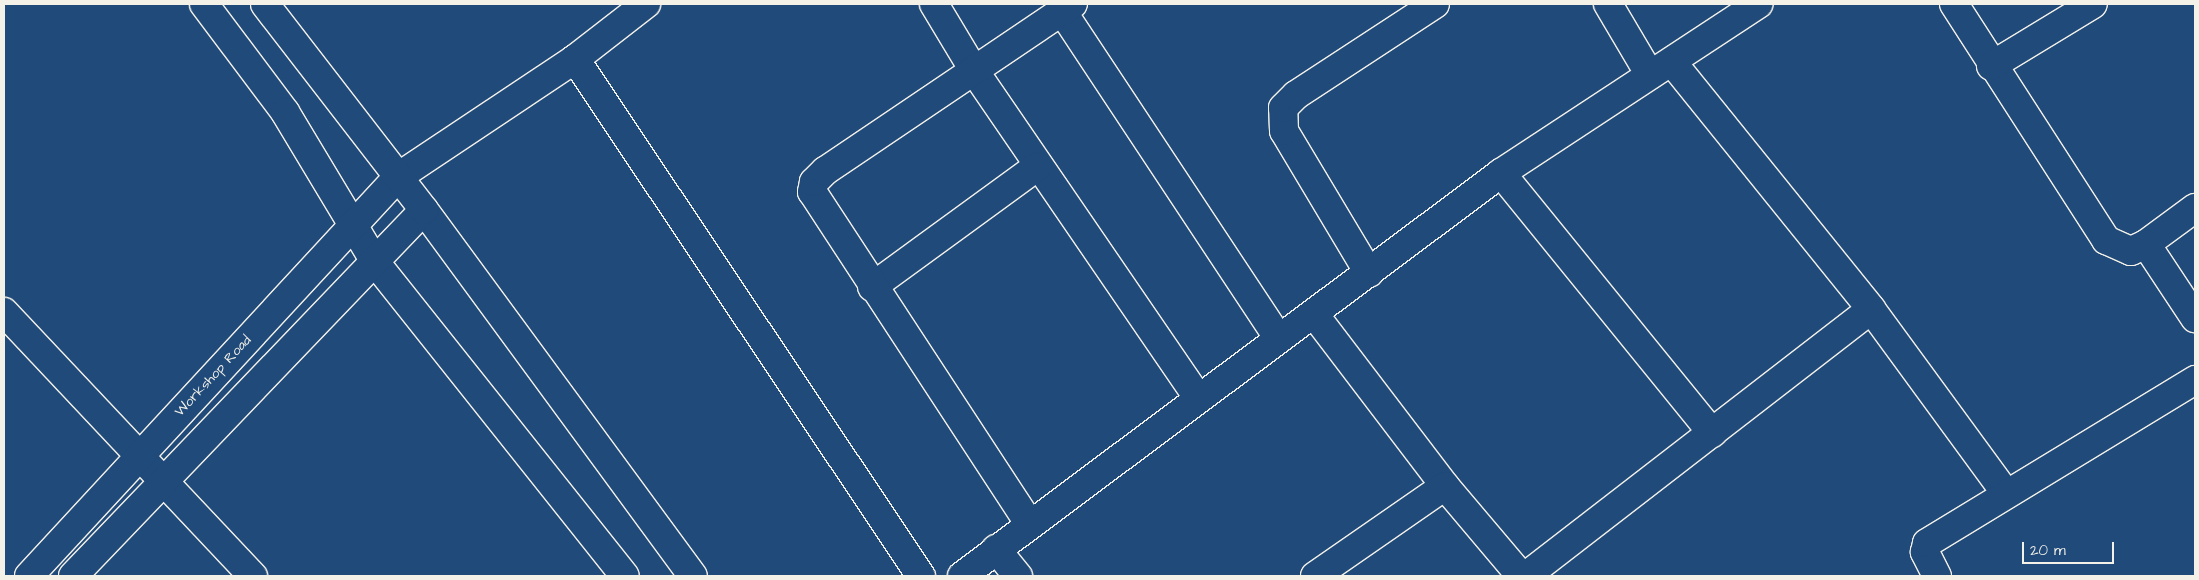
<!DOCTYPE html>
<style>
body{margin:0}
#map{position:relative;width:2199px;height:580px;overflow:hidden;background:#1f4a7a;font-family:"Architects Daughter",sans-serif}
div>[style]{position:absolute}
.roads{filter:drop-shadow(1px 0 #f4f1e8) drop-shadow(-1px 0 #f4f1e8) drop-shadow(0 1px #f4f1e8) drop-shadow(0 -1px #f4f1e8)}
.street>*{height:28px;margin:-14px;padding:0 14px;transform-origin:14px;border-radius:14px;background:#1f4a7a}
.secondary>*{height:28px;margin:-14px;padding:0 14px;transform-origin:14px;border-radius:14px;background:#1f4a7a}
.primary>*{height:28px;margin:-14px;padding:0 14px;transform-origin:14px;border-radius:14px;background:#1f4a7a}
span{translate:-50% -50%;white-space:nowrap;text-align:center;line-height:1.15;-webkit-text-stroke:5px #1f4a7a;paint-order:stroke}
.street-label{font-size:14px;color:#f4f1e8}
.frame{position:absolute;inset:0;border:5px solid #f4f1e8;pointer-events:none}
.scale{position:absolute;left:2022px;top:542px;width:92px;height:22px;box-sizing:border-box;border:2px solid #f4f1e8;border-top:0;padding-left:6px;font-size:15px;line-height:18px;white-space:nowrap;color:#f4f1e8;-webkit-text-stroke:4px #1f4a7a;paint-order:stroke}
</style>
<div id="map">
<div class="roads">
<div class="street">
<div style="left:934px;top:4px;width:76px;rotate:59deg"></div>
<div style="left:973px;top:69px;width:398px;rotate:55.6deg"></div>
<div style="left:1608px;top:4px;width:82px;rotate:59.4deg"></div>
<div style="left:1954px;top:4px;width:281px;rotate:57.2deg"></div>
<div style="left:2106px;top:240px;width:27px;rotate:24deg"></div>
<div style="left:2131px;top:251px;width:17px;rotate:-25deg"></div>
<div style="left:2146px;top:244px;width:61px;rotate:-36.3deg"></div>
<div style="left:1062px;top:11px;width:393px;rotate:56.5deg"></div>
<div style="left:575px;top:59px;width:622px;rotate:56.21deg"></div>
<div style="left:1672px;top:62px;width:317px;rotate:51.1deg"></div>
<div style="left:1871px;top:309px;width:227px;rotate:53.8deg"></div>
<div style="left:1991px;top:66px;width:119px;rotate:-31.3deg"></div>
<div style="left:1501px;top:173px;width:335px;rotate:50.9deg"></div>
<div style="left:398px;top:177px;width:213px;rotate:-33.7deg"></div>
<div style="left:575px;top:59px;width:90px;rotate:-37.8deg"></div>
<div style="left:2146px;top:244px;width:89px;rotate:56.5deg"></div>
<div style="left:1369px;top:273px;width:165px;rotate:-120.9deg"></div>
<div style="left:1284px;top:131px;width:23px;rotate:-92deg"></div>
<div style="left:1283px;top:108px;width:18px;rotate:-45deg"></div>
<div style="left:1296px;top:95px;width:166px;rotate:-33.2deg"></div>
<div style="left:872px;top:287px;width:205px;rotate:-36.1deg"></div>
<div style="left:4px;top:312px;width:363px;rotate:46.7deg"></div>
<div style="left:1314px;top:314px;width:216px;rotate:52.7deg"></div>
<div style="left:1445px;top:486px;width:118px;rotate:49.8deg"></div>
<div style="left:1029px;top:523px;width:396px;rotate:-123.2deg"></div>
<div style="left:812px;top:192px;width:10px;rotate:-79deg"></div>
<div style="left:814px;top:182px;width:16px;rotate:-45deg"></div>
<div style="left:825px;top:171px;width:299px;rotate:-34deg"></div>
<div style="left:996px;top:549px;width:35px;rotate:51deg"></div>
<div style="left:1315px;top:576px;width:158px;rotate:-34.7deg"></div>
<div style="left:1526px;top:576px;width:436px;rotate:-37.7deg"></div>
<div style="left:1937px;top:576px;width:27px;rotate:-117deg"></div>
<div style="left:1925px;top:552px;width:9px;rotate:-77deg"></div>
<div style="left:1927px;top:543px;width:314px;rotate:-31.3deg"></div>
</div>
<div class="secondary">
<div style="left:424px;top:210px;width:454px;rotate:53.7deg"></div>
<div style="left:375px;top:262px;width:401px;rotate:51.5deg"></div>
<div style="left:962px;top:576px;width:673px;rotate:-36.78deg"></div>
<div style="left:1501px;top:173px;width:308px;rotate:-33.3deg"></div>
</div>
<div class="primary">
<div style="left:204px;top:4px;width:135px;rotate:53.1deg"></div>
<div style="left:285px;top:112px;width:175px;rotate:59deg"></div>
<div style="left:29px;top:576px;width:543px;rotate:-47.24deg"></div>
<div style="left:73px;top:576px;width:507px;rotate:-46.2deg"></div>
<div style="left:424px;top:210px;width:260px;rotate:-127.7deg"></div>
</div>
</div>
<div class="street-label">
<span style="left:213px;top:376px;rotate:-47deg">Workshop Road</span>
</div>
<div class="frame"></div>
<div class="scale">20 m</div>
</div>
